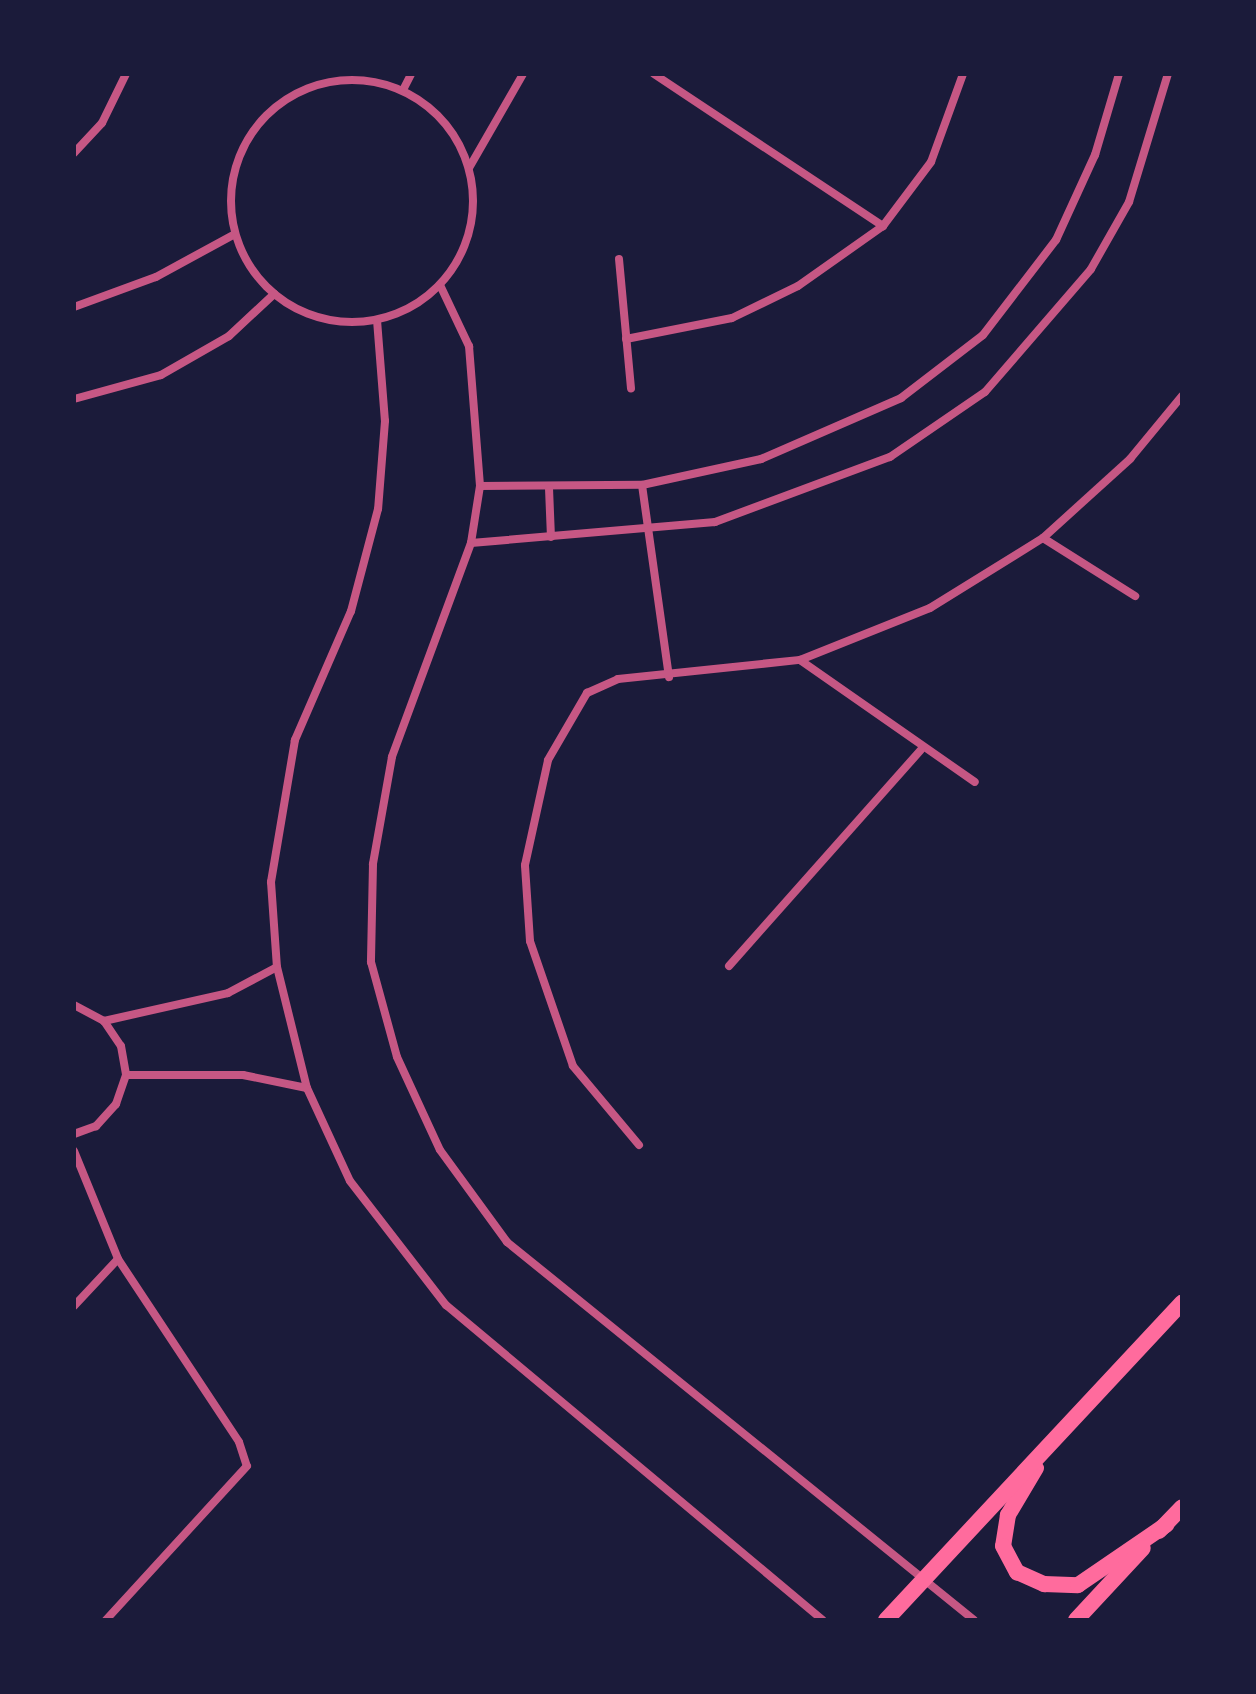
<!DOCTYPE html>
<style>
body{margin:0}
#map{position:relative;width:1256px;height:1694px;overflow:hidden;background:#1b1b3a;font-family:"PT Sans",sans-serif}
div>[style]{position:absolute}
.minor>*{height:8px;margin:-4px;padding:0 4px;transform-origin:4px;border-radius:4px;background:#c65784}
.minor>.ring{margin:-4px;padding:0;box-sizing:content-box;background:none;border:8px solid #c65784;border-radius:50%}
.secondary>*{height:16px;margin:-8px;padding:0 8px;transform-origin:8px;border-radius:8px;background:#ff6b9d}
span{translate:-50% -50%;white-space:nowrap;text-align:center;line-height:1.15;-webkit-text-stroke:6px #1b1b3a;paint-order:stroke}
.frame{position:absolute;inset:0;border:76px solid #1b1b3a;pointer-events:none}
</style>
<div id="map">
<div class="minor">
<div style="left:654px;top:74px;width:275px;rotate:33.6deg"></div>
<div class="ring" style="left:231px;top:80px;width:234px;height:234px"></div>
<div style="left:403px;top:90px;width:18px;rotate:-63deg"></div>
<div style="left:74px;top:153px;width:41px;rotate:-47deg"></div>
<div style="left:102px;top:123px;width:55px;rotate:-63.9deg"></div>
<div style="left:469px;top:168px;width:108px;rotate:-60.1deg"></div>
<div style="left:619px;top:259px;width:130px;rotate:84.7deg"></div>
<div style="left:440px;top:285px;width:68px;rotate:64.6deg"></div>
<div style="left:469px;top:346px;width:140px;rotate:85.5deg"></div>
<div style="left:480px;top:486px;width:58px;rotate:99deg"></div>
<div style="left:471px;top:543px;width:228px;rotate:110.3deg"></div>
<div style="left:392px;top:757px;width:109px;rotate:100.1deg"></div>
<div style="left:373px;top:864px;width:98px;rotate:91.2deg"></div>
<div style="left:371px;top:962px;width:98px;rotate:74.7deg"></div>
<div style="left:397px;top:1057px;width:102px;rotate:65.2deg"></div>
<div style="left:440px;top:1150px;width:114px;rotate:53.9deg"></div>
<div style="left:507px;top:1242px;width:601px;rotate:38.99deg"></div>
<div style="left:74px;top:307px;width:87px;rotate:-20.1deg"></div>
<div style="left:156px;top:277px;width:90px;rotate:-28.6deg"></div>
<div style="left:377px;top:320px;width:101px;rotate:85.5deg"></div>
<div style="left:385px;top:421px;width:88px;rotate:94.5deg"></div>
<div style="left:378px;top:509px;width:106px;rotate:104.8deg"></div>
<div style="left:351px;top:611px;width:141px;rotate:113.5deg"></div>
<div style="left:295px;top:740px;width:144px;rotate:99.6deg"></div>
<div style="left:271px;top:882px;width:85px;rotate:86deg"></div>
<div style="left:277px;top:967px;width:125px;rotate:76.1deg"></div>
<div style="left:307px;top:1088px;width:102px;rotate:65.2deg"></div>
<div style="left:350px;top:1181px;width:157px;rotate:52.3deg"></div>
<div style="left:446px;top:1305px;width:491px;rotate:39.9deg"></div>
<div style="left:626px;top:339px;width:108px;rotate:-11.2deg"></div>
<div style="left:732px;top:318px;width:73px;rotate:-25.9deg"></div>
<div style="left:798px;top:286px;width:104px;rotate:-35.2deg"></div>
<div style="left:883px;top:226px;width:80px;rotate:-53.1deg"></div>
<div style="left:931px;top:162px;width:94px;rotate:-70deg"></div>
<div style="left:74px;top:399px;width:90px;rotate:-15.4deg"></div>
<div style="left:161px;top:375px;width:78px;rotate:-29.8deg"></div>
<div style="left:229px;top:336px;width:62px;rotate:-43deg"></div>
<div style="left:642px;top:485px;width:194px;rotate:82deg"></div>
<div style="left:480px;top:486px;width:162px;rotate:-0.4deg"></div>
<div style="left:642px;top:485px;width:122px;rotate:-12.3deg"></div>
<div style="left:761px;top:459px;width:153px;rotate:-23.5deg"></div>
<div style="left:901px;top:398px;width:103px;rotate:-37.5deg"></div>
<div style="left:983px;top:335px;width:120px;rotate:-52.5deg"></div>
<div style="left:1056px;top:240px;width:94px;rotate:-65.4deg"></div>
<div style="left:1095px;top:155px;width:84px;rotate:-73.5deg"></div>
<div style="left:549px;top:488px;width:49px;rotate:87.7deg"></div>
<div style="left:1043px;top:538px;width:109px;rotate:32.2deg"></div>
<div style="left:471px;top:543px;width:245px;rotate:-4.9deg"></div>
<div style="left:715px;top:522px;width:187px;rotate:-20.4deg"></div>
<div style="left:890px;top:457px;width:115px;rotate:-34.4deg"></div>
<div style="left:985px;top:392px;width:162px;rotate:-49.2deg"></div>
<div style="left:1091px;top:269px;width:77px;rotate:-60.4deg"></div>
<div style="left:1129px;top:202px;width:134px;rotate:-73.1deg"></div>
<div style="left:800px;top:660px;width:213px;rotate:34.9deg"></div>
<div style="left:729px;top:966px;width:289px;rotate:-48.4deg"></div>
<div style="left:74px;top:1005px;width:34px;rotate:28deg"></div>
<div style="left:104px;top:1021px;width:30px;rotate:56deg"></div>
<div style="left:121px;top:1046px;width:29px;rotate:80deg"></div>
<div style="left:126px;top:1075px;width:31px;rotate:109deg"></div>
<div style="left:116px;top:1104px;width:30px;rotate:132deg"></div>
<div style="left:96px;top:1126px;width:23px;rotate:160deg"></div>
<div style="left:104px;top:1021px;width:127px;rotate:-12.7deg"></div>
<div style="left:228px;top:993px;width:55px;rotate:-28deg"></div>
<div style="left:126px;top:1075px;width:117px"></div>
<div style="left:243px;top:1075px;width:65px;rotate:11.5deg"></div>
<div style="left:639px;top:1145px;width:103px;rotate:-129.9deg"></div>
<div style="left:573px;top:1066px;width:132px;rotate:-109deg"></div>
<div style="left:530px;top:941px;width:76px;rotate:-93.8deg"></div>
<div style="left:525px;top:865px;width:107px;rotate:-77.6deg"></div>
<div style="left:548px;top:760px;width:78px;rotate:-59.8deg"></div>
<div style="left:587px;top:693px;width:34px;rotate:-24deg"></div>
<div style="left:618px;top:679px;width:183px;rotate:-6deg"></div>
<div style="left:800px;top:660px;width:140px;rotate:-21.8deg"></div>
<div style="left:930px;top:608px;width:133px;rotate:-31.8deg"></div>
<div style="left:1043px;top:538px;width:118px;rotate:-42.2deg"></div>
<div style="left:1130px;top:459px;width:82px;rotate:-50.5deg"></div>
<div style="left:74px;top:1151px;width:117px;rotate:67.8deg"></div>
<div style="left:118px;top:1259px;width:219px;rotate:56.5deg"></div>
<div style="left:239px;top:1442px;width:25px;rotate:72deg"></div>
<div style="left:247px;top:1466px;width:209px;rotate:132.5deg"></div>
<div style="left:74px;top:1306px;width:64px;rotate:-46.9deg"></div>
</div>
<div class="secondary">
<div style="left:1036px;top:1468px;width:55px;rotate:120.8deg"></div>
<div style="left:1008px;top:1515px;width:31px;rotate:99deg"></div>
<div style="left:1003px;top:1546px;width:30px;rotate:62deg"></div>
<div style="left:1017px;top:1572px;width:30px;rotate:24deg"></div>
<div style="left:1044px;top:1584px;width:34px;rotate:2deg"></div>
<div style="left:1078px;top:1585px;width:107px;rotate:-34.3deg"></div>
<div style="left:1159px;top:1531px;width:33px;rotate:-46deg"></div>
<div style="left:886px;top:1620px;width:434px;rotate:-47deg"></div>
<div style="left:1076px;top:1620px;width:98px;rotate:-47.1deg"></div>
</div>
<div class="frame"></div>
</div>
